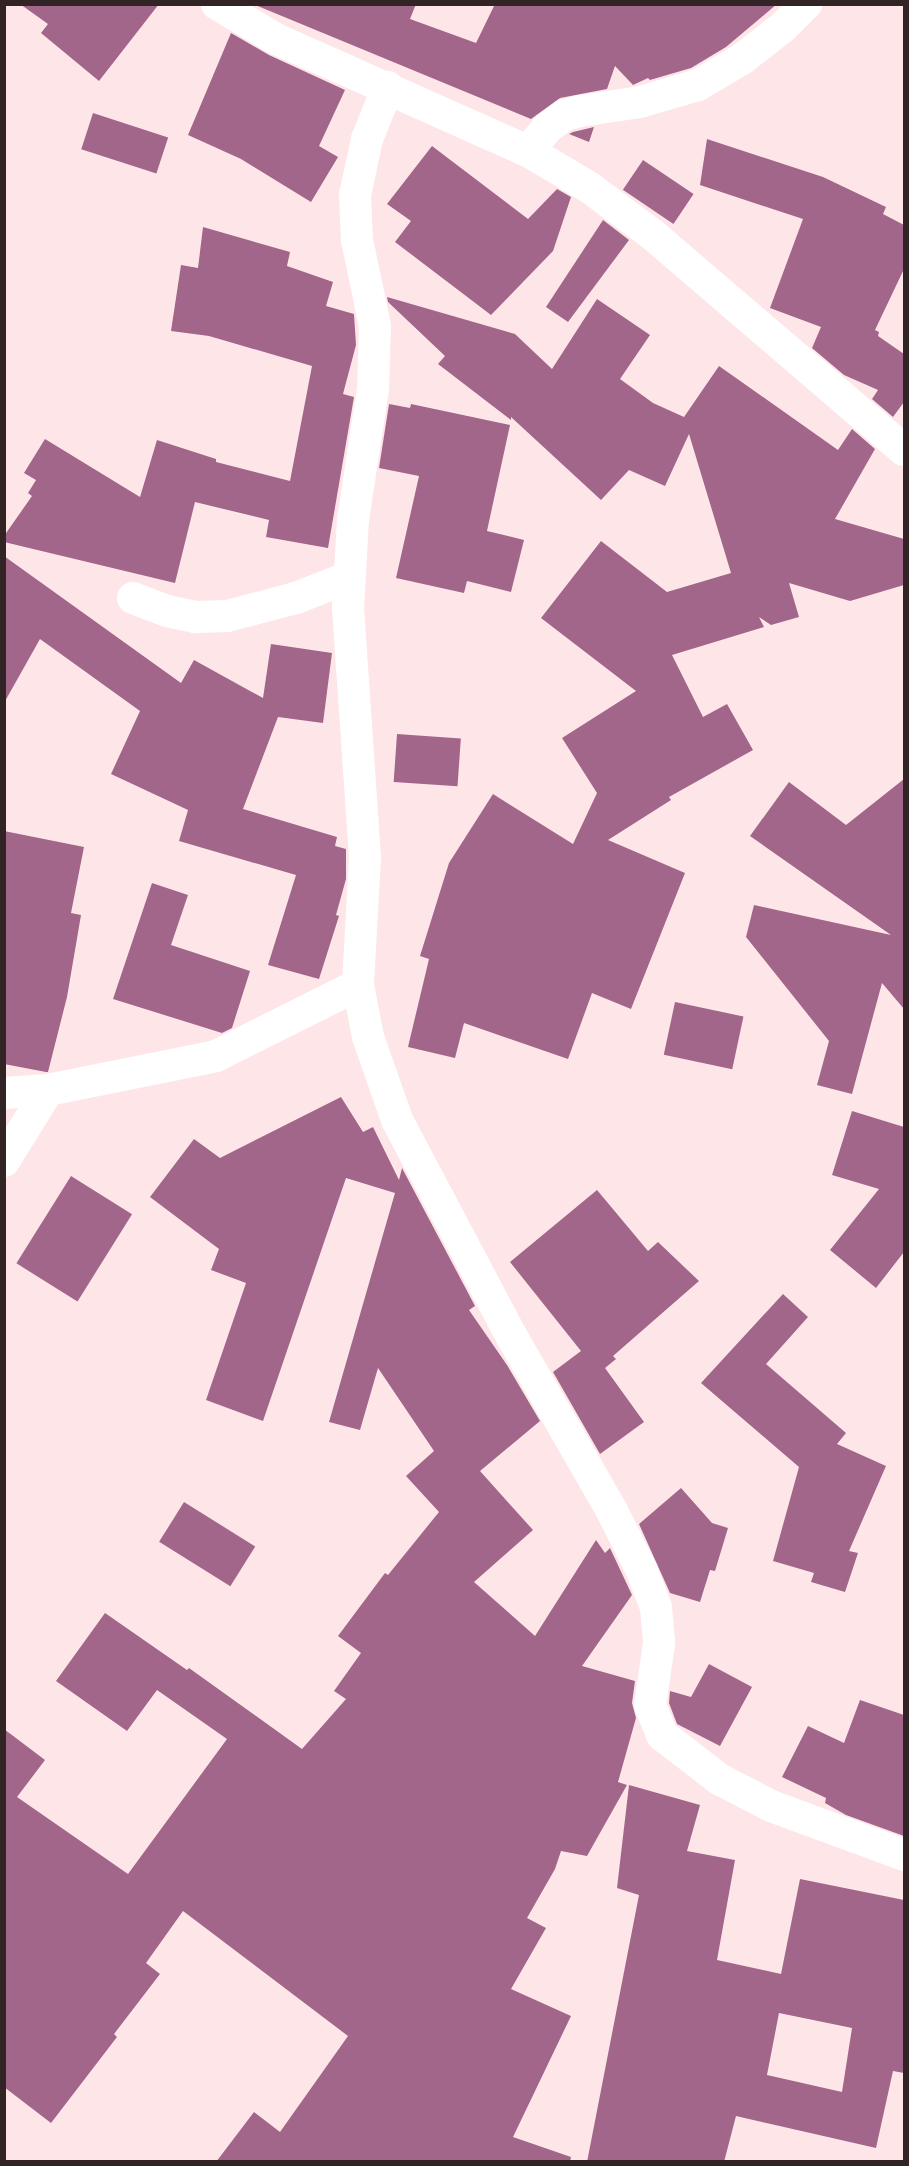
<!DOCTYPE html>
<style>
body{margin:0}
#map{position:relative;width:909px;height:2166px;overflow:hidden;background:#fee6e8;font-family:"Nunito Sans",sans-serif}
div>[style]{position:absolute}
.building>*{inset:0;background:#a2668b;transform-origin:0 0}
.minor>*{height:32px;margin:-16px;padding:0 16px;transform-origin:16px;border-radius:16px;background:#fff}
span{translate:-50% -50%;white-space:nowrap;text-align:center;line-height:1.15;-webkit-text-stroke:4.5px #fee6e8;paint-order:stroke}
.frame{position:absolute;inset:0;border:6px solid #322425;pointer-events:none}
</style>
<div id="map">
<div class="building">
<div style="clip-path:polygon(20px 4px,159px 4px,99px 81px,41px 33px,48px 24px)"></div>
<div style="clip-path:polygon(253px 4px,416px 4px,410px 19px,476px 43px,495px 4px,777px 4px,726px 47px,691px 68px,650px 80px,648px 78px,633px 85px,615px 66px,607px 89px,560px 98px,531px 119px)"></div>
<div style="clip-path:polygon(231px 33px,269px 55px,345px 90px,319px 146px,338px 157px,311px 202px,241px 159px,188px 135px)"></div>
<div style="left:93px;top:113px;width:79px;height:38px;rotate:18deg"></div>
<div style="clip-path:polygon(594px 127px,589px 142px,569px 134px,573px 132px)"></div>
<div style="clip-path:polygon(707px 139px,823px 177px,886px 207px,883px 214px,904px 225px,904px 269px,875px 330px,879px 332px,878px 336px,904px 354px,904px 402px,893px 417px,872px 399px,878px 390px,844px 375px,812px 348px,821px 327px,770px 308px,803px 219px,700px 185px)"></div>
<div style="clip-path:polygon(432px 146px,528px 219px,557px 189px,571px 197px,553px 251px,491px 315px,395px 242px,411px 221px,387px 204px)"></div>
<div style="left:643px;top:160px;width:61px;height:36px;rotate:34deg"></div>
<div style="clip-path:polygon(603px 220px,629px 240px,568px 322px,546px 307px)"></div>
<div style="clip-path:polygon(203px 227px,290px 252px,287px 266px,333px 282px,326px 306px,354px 314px,356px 345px,343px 394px,354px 397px,328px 548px,266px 537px,269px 520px,195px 502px,175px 583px,4px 542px,4px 536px,32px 496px,28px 493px,36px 480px,24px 473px,45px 439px,140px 497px,157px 440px,216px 459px,216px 462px,290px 481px,312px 366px,209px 336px,171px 331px,181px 265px,198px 268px)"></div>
<div style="clip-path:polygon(387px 297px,515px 334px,552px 369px,597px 299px,650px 335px,620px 379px,653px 403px,684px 417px,719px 366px,838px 450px,852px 429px,875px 449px,835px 519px,904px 539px,904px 585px,850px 601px,789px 583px,799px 617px,771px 625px,759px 617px,764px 627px,672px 655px,703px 717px,727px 704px,753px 750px,669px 797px,671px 800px,608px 840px,685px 873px,631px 1009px,592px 993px,568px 1059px,464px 1023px,455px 1058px,408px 1047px,429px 959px,420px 956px,449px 863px,493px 794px,573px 844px,597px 793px,562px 738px,636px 691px,541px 618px,601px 541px,667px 592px,731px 573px,689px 434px,665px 486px,629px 470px,601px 500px,511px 417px,511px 420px,438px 364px,445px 356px,388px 302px)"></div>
<div style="clip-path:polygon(389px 404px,410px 408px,411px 404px,510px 425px,487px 531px,524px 540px,511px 592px,467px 581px,464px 593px,396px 578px,419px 476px,379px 468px)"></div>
<div style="clip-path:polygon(4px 556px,181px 683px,194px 660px,263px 698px,271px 644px,332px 653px,323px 723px,278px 717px,243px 809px,337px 837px,335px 846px,346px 849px,346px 879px,336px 915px,339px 916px,319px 979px,268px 965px,296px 875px,179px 841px,188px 810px,111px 774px,140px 711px,40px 639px,4px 703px)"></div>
<div style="left:397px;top:734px;width:64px;height:48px;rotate:4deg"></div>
<div style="clip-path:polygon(904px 779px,904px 1009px,882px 983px,852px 1094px,817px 1085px,829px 1041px,746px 937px,754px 905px,891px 935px,750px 836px,789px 782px,846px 825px)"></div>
<div style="clip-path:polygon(4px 831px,84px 847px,71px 913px,81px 915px,67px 997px,48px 1072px,46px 1072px,4px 1064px)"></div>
<div style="clip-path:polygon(152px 883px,188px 895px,171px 945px,250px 971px,232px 1028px,222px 1033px,113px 999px)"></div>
<div style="left:675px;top:1002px;width:70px;height:54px;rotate:12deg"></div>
<div style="clip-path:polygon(341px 1097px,363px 1132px,373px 1127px,399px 1180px,402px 1168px,475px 1306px,469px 1310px,507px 1365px,540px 1421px,480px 1471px,533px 1530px,474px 1582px,535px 1636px,596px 1540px,605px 1553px,610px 1548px,632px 1595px,582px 1666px,635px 1681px,632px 1703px,636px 1718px,618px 1782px,627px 1785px,587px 1856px,561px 1851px,555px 1869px,527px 1918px,546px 1928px,511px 1989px,571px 2016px,513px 2137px,571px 2157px,570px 2162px,216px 2162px,254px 2112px,280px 2132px,348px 2036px,183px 1911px,146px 1963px,160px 1974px,114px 2034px,117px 2037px,51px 2123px,4px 2087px,4px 1729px,45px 1760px,17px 1797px,128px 1874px,227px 1739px,157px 1690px,127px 1731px,56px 1681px,105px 1613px,187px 1670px,189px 1668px,302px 1749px,346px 1699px,334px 1691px,361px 1653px,338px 1636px,385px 1573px,388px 1575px,439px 1512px,406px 1476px,434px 1451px,378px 1368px,360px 1430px,329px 1422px,395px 1193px,346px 1178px,263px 1421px,206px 1400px,246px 1283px,211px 1270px,219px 1249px,150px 1197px,194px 1139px,220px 1158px)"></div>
<div style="clip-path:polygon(852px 1111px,904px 1127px,904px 1252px,876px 1288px,830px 1250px,879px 1189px,832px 1175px)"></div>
<div style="left:71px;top:1176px;width:72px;height:103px;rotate:32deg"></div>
<div style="clip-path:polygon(597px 1190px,648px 1251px,658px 1242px,699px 1281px,613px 1356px,616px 1359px,605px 1368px,644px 1422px,600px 1454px,553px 1372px,581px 1351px,510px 1262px)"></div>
<div style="clip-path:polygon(783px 1294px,808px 1317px,766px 1364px,846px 1433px,837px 1444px,886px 1466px,849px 1551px,858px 1553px,845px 1592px,811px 1582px,814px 1573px,773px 1561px,799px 1467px,701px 1383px)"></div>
<div style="clip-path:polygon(681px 1488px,712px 1523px,728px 1528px,715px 1571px,710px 1570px,700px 1602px,670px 1593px,639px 1524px)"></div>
<div style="left:184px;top:1502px;width:84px;height:47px;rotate:32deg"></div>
<div style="clip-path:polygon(709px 1664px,752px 1687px,720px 1746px,677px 1724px,669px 1703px,670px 1691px,691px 1697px)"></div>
<div style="clip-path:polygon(860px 1700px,904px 1715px,904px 1836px,846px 1815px,825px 1803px,826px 1798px,782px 1777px,808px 1726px,844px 1743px)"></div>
<div style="clip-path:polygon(evenodd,629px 1785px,700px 1805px,687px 1851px,735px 1860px,717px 1960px,781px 1974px,800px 1879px,904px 1900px,904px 2073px,893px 2071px,876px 2148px,736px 2116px,724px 2162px,587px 2162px,639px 1895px,617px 1888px,629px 1785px,779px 2013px,852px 2028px,842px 2092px,767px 2075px,779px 2013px)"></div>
</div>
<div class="minor">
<div style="left:217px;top:4px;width:69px;rotate:30.7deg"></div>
<div style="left:276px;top:39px;width:276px;rotate:24deg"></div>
<div style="left:528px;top:151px;width:72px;rotate:30.8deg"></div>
<div style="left:590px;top:188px;width:79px;rotate:36.7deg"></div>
<div style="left:653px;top:235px;width:330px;rotate:40.6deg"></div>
<div style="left:388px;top:87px;width:56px;rotate:112deg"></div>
<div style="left:367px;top:139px;width:57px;rotate:102.1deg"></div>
<div style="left:355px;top:195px;width:45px;rotate:87.5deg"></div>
<div style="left:357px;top:240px;width:88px;rotate:78.2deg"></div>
<div style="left:375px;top:326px;width:63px;rotate:91.8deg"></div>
<div style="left:373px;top:389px;width:132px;rotate:98.7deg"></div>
<div style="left:353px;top:519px;width:89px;rotate:93.2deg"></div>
<div style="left:348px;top:608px;width:251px;rotate:86.1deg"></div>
<div style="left:365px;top:858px;width:127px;rotate:93.2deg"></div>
<div style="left:358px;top:985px;width:53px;rotate:79.1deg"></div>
<div style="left:368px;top:1037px;width:88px;rotate:70.7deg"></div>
<div style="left:397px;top:1120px;width:246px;rotate:62.1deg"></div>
<div style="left:512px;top:1337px;width:201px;rotate:60.1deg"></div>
<div style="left:612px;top:1511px;width:67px;rotate:63.4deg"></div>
<div style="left:642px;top:1571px;width:39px;rotate:69deg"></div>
<div style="left:656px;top:1607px;width:37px;rotate:85deg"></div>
<div style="left:659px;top:1644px;width:62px;rotate:98.4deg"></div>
<div style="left:650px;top:1705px;width:32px;rotate:68deg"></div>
<div style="left:662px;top:1735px;width:72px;rotate:37.7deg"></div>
<div style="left:719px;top:1779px;width:59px;rotate:27.4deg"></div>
<div style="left:771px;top:1806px;width:142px;rotate:20.2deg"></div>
<div style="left:528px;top:151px;width:30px;rotate:-50deg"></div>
<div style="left:547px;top:128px;width:22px;rotate:-36deg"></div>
<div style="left:565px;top:115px;width:16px;rotate:-15deg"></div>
<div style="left:580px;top:111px;width:61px;rotate:-8.5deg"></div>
<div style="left:640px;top:102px;width:60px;rotate:-16.3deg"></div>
<div style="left:698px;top:85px;width:51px;rotate:-30.6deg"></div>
<div style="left:742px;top:59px;width:52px;rotate:-38deg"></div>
<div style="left:783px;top:27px;width:33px;rotate:-45deg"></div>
<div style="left:133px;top:598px;width:36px;rotate:21deg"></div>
<div style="left:167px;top:611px;width:30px;rotate:12deg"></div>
<div style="left:196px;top:617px;width:31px;rotate:-2deg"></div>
<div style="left:227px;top:616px;width:71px;rotate:-14.6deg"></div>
<div style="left:296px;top:598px;width:57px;rotate:-21.6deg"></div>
<div style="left:4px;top:1093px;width:44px;rotate:-3.9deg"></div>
<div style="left:48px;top:1090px;width:171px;rotate:-11.4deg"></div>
<div style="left:216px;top:1056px;width:159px;rotate:-26.6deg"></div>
<div style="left:4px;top:1161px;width:84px;rotate:-58.2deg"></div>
</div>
<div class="frame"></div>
</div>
